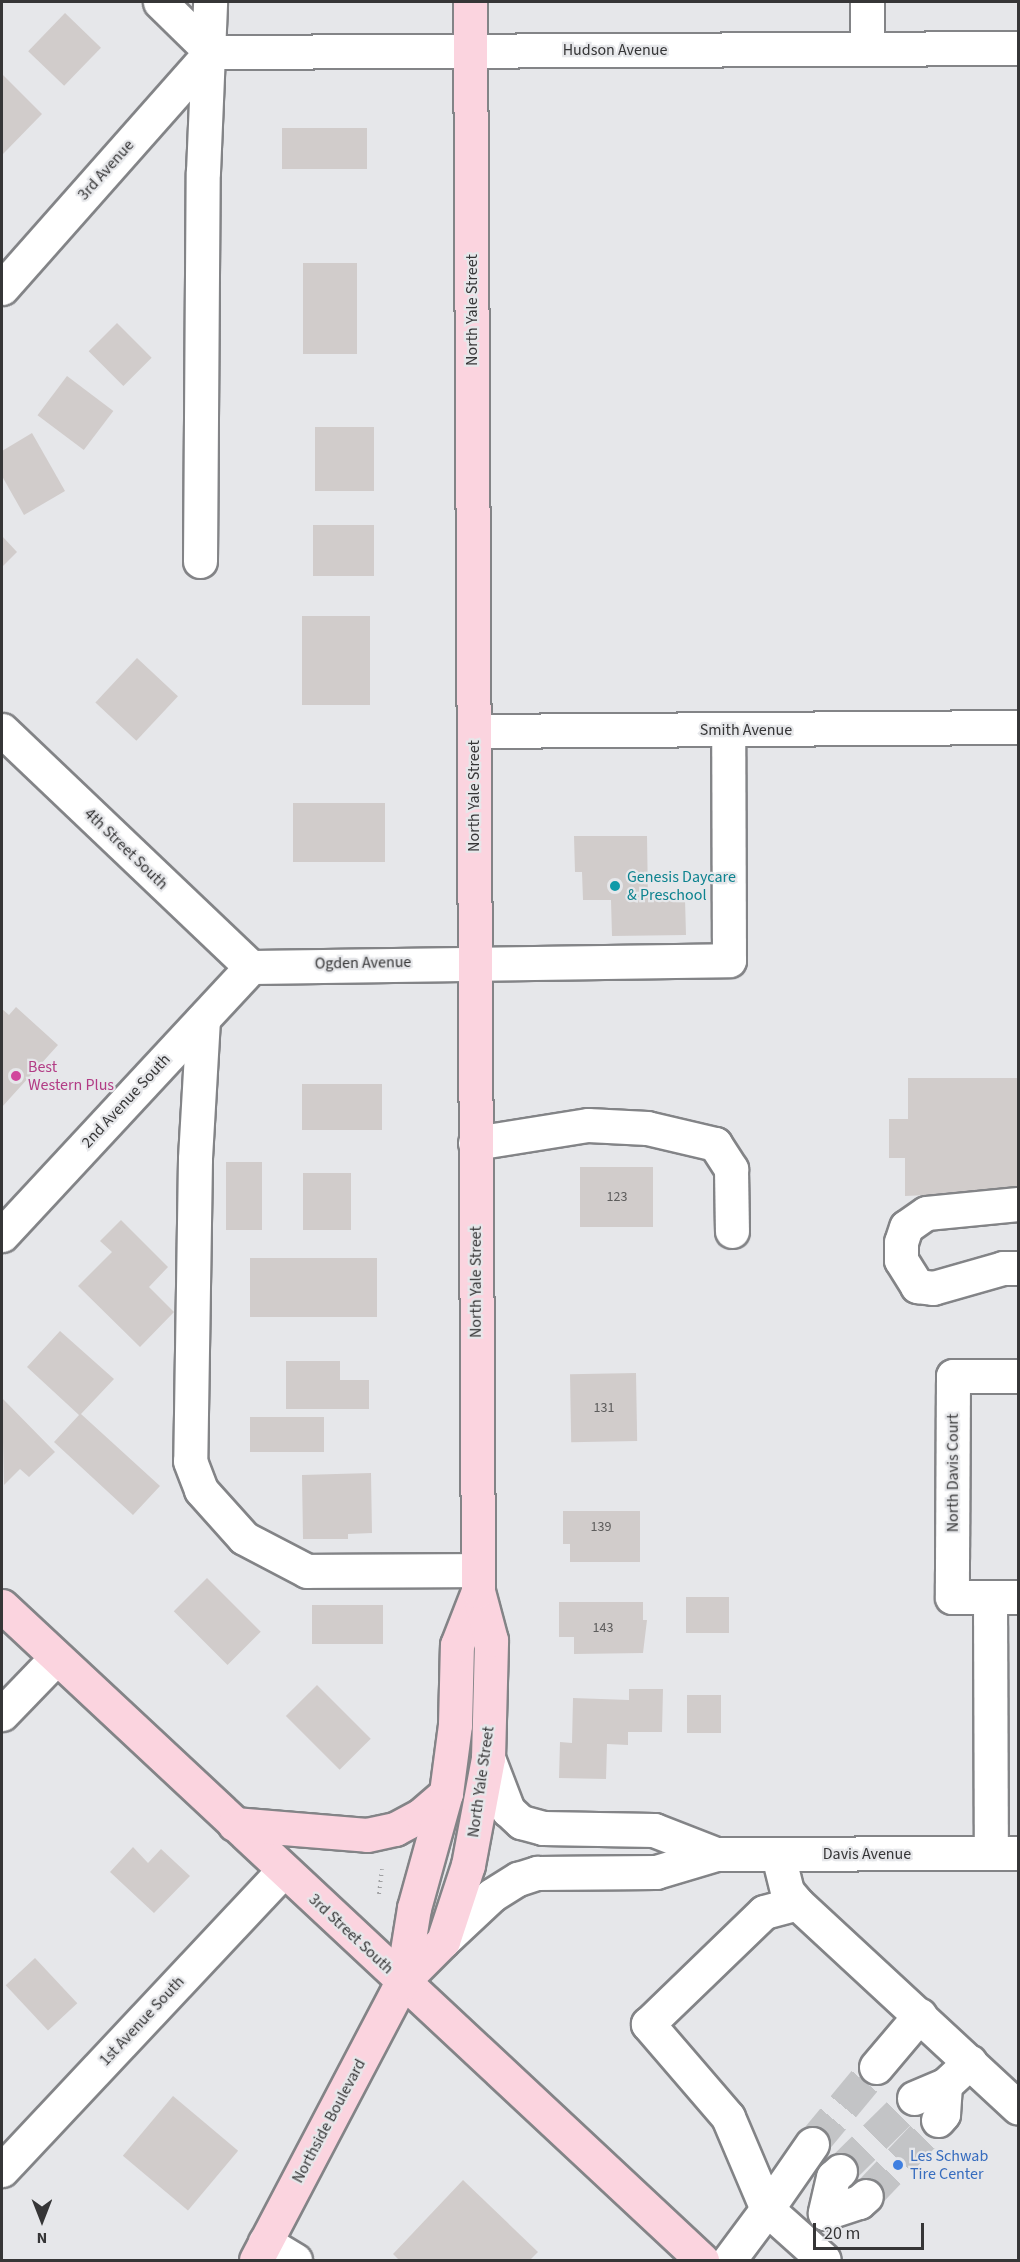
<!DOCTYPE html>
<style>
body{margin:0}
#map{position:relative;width:1020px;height:2262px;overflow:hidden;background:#e6e7ea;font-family:"Source Sans 3",sans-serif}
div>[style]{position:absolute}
.building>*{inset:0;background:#d1cccb;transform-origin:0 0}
.minor-tunnel>*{height:33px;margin-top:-16.5px;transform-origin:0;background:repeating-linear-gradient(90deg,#c3c4c6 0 33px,transparent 0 49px)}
.path>*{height:4px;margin-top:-2px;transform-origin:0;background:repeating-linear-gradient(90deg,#9fa0a2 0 1.5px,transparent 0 6px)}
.roads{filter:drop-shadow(2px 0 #838487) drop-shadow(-2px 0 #838487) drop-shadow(0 2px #838487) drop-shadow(0 -2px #838487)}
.minor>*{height:33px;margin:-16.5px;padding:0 16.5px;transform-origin:16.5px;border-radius:16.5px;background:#fff}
.major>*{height:33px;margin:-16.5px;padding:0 16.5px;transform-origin:16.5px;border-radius:16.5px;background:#fbd4df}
.dots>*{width:16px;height:16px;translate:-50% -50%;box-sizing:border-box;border:3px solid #e6e7ea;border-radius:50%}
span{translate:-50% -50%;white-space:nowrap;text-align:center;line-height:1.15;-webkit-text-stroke:4.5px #e6e7ea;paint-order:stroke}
.number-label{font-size:14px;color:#5d5c5c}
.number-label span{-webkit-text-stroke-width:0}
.street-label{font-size:16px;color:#363637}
.culture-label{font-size:16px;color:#0d838f}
.left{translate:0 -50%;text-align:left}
.hotel-label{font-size:16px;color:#b23c85}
.shop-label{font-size:16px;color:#366cbe}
.frame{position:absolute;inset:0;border:3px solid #363637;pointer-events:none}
.north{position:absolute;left:12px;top:2190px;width:60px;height:60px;-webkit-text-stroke:4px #e6e7ea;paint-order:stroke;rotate:180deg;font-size:16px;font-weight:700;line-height:24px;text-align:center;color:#363637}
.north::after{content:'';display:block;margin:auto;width:21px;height:27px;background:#363637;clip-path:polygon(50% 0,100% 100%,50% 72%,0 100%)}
.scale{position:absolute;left:813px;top:2223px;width:111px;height:27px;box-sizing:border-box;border:3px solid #363637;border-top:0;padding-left:8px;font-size:18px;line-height:21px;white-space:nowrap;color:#363637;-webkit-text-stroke:4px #e6e7ea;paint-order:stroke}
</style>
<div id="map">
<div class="building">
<div style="left:65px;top:13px;width:50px;height:53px;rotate:44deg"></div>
<div style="clip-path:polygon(2px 74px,42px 114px,3px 154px,2px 152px)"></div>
<div style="left:282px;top:128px;width:85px;height:41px"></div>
<div style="left:303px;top:263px;width:54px;height:91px"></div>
<div style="left:117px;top:323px;width:49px;height:40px;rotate:45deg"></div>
<div style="left:67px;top:376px;width:58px;height:49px;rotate:37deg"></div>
<div style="left:315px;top:427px;width:59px;height:64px"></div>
<div style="clip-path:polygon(32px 433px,65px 491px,24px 515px,2px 476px,2px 451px)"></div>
<div style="left:313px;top:525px;width:61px;height:51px"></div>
<div style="clip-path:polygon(2px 536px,17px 552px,2px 567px)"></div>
<div style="left:302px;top:616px;width:68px;height:89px"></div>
<div style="left:137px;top:658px;width:56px;height:61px;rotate:43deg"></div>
<div style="left:293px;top:803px;width:92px;height:59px"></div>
<div style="clip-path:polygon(574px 836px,647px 836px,648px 899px,685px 899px,686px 935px,612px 936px,611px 900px,583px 900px,582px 872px,575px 872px)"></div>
<div style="clip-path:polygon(16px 1007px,58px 1045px,2px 1107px,2px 1009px,9px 1015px)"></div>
<div style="clip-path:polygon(908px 1078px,1018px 1078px,1018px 1191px,905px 1196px,905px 1158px,889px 1158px,889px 1119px,908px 1119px)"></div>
<div style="left:302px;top:1084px;width:80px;height:46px"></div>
<div style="left:226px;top:1162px;width:36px;height:68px"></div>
<div style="left:653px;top:1167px;width:60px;height:73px;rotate:90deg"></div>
<div style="left:303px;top:1173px;width:48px;height:57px"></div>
<div style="clip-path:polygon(121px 1220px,168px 1267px,149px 1287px,174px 1312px,140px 1347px,78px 1286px,112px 1252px,100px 1241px)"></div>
<div style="left:250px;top:1258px;width:127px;height:59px"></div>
<div style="clip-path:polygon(60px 1331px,114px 1379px,81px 1414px,160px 1486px,133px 1515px,54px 1442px,79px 1415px,27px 1367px)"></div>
<div style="clip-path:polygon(286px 1361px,340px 1361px,340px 1380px,369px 1380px,369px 1409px,286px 1409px)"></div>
<div style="left:636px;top:1373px;width:68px;height:66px;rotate:89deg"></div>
<div style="clip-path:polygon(2px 1398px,55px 1452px,29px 1477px,20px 1469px,4px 1485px)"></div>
<div style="left:250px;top:1417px;width:74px;height:35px"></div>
<div style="clip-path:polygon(371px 1473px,372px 1533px,348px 1534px,348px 1539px,303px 1539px,302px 1475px)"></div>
<div style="clip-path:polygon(563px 1511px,640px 1511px,640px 1562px,570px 1562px,570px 1544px,563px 1544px)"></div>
<div style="left:207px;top:1578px;width:76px;height:47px;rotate:45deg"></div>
<div style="left:729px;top:1597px;width:36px;height:43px;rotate:90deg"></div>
<div style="clip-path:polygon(559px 1602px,643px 1602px,643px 1620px,647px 1620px,643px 1653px,574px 1654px,574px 1637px,559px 1637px)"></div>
<div style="left:312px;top:1605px;width:71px;height:39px"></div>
<div style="left:317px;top:1685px;width:76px;height:44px;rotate:45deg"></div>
<div style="clip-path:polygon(629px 1689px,663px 1689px,662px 1732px,628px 1732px,628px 1745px,607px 1744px,606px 1779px,559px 1778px,560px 1742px,572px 1743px,573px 1698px,629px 1700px)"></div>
<div style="left:687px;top:1695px;width:34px;height:38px"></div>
<div style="clip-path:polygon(133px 1847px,148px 1863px,161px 1849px,190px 1876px,154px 1913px,110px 1872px)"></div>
<div style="left:35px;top:1958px;width:62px;height:40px;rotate:47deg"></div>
<div style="left:173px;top:2096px;width:85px;height:78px;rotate:40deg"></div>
<div style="clip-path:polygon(463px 2180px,538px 2252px,530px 2260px,399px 2260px,393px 2254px)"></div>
</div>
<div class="minor-tunnel">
<div style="left:812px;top:2144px;width:100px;rotate:-50.3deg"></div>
<div style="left:840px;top:2171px;width:104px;rotate:-44.6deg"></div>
<div style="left:866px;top:2196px;width:105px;rotate:-46.5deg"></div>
</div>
<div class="path">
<div style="left:379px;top:1894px;width:25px;rotate:-83deg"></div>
</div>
<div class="roads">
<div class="minor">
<div style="left:160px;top:2px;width:71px;rotate:44.4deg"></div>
<div style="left:867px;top:2px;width:47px;rotate:90deg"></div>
<div style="left:211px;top:52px;width:807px;rotate:-0.28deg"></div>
<div style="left:2px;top:288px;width:315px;rotate:-48.5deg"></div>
<div style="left:200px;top:561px;width:389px;rotate:-89.6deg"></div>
<div style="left:203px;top:172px;width:170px;rotate:-87.6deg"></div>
<div style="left:2px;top:730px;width:344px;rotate:43.6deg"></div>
<div style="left:474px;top:731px;width:544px;rotate:-0.42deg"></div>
<div style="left:251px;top:967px;width:478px;rotate:-0.8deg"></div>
<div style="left:729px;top:960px;width:230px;rotate:-90.2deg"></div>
<div style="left:203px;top:1019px;width:140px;rotate:93.3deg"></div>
<div style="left:195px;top:1159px;width:302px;rotate:90.9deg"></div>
<div style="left:190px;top:1461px;width:31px;rotate:69deg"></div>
<div style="left:201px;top:1490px;width:64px;rotate:48.1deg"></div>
<div style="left:244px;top:1538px;width:71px;rotate:27.6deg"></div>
<div style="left:307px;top:1571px;width:171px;rotate:-0.3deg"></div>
<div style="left:475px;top:1143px;width:114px;rotate:-9.1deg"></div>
<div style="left:588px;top:1125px;width:59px;rotate:2.9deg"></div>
<div style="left:647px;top:1128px;width:70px;rotate:13.2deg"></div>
<div style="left:715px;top:1144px;width:30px;rotate:57deg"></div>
<div style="left:731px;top:1169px;width:62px;rotate:89.1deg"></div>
<div style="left:1018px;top:1204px;width:92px;rotate:174.4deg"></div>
<div style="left:926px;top:1213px;width:24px;rotate:145deg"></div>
<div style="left:906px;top:1227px;width:16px;rotate:108deg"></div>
<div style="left:901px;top:1242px;width:18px;rotate:90deg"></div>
<div style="left:901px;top:1260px;width:31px;rotate:58deg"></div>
<div style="left:917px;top:1286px;width:16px;rotate:7deg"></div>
<div style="left:933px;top:1288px;width:73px;rotate:-15.9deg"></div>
<div style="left:1003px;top:1268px;width:15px"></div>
<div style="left:2px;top:1235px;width:366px;rotate:-47.1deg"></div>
<div style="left:1018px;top:1376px;width:65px;rotate:180deg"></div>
<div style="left:953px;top:1376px;width:221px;rotate:90.3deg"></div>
<div style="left:952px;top:1597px;width:66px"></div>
<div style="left:990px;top:1597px;width:256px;rotate:89.8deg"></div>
<div style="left:2px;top:1714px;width:78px;rotate:-46deg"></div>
<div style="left:488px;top:1758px;width:56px;rotate:69deg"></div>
<div style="left:508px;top:1810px;width:18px;rotate:43deg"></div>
<div style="left:521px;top:1822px;width:23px;rotate:15deg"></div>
<div style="left:543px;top:1828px;width:111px;rotate:1deg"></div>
<div style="left:654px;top:1830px;width:66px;rotate:21.2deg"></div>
<div style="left:778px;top:1855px;width:37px;rotate:76deg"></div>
<div style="left:787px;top:1891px;width:16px;rotate:50deg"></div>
<div style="left:797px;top:1903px;width:301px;rotate:42.8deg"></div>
<div style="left:443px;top:1941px;width:67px;rotate:-43.2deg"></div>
<div style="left:492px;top:1895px;width:31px;rotate:-32deg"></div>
<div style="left:518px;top:1879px;width:20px;rotate:-18deg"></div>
<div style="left:537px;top:1873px;width:119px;rotate:-0.5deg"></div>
<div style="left:656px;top:1872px;width:63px;rotate:-16.7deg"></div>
<div style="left:716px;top:1854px;width:302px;rotate:-0.2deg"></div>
<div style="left:876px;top:2067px;width:68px;rotate:-49.8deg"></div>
<div style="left:914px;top:2098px;width:34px;rotate:-23deg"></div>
<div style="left:938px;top:2120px;width:8px;rotate:-50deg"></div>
<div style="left:943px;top:2114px;width:29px;rotate:-86deg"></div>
<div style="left:945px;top:2085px;width:34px;rotate:-43deg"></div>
<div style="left:812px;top:2144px;width:79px;rotate:124.7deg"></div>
<div style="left:767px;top:2209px;width:76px;rotate:41.8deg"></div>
<div style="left:2px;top:2170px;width:410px;rotate:-46.8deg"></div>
<div style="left:840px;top:2171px;width:9px;rotate:139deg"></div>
<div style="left:833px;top:2177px;width:37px;rotate:103deg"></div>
<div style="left:825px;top:2213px;width:36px;rotate:-18deg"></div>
<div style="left:859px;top:2202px;width:9px;rotate:-41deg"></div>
<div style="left:265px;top:2242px;width:35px;rotate:31deg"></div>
<div style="left:729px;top:2260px;width:64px;rotate:-53.3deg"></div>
<div style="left:767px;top:2209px;width:100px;rotate:-113deg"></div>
<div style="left:728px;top:2117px;width:123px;rotate:-130.7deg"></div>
<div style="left:648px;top:2024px;width:161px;rotate:-44deg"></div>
<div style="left:764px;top:1912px;width:34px;rotate:-15deg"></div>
</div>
<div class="major">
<div style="left:2px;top:1606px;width:958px;rotate:43.05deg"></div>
<div style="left:234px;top:1824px;width:133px;rotate:4.7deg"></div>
<div style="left:367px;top:1835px;width:29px;rotate:-12deg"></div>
<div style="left:395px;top:1829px;width:30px;rotate:-28deg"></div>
<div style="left:421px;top:1815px;width:33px;rotate:-41deg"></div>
<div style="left:402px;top:1982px;width:75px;rotate:-80.8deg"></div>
<div style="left:414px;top:1908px;width:119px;rotate:-74.5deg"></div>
<div style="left:446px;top:1793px;width:69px;rotate:-82.5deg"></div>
<div style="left:455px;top:1725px;width:80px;rotate:-88.6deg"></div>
<div style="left:457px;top:1645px;width:58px;rotate:-68.7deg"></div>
<div style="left:256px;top:2260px;width:314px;rotate:-62.3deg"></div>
<div style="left:402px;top:1982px;width:58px;rotate:-45deg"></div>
<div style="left:443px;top:1941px;width:80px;rotate:-71.8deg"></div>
<div style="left:468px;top:1865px;width:109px;rotate:-79.4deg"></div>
<div style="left:488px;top:1758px;width:118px;rotate:-88.5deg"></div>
<div style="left:491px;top:1640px;width:51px;rotate:-104.9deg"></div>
<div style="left:478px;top:1591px;width:1589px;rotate:-90.29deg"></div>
</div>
</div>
<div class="dots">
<div style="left:615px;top:886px;background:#0f9aa8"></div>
<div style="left:16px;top:1076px;background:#d1479c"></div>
<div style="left:898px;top:2165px;background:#3f7fe0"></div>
</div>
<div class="number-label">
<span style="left:617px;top:1197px">123</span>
<span style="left:604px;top:1408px">131</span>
<span style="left:601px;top:1527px">139</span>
<span style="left:603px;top:1628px">143</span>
</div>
<div class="street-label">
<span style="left:615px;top:50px">Hudson Avenue</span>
<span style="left:106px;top:170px;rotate:-48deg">3rd Avenue</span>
<span style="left:472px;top:310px;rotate:-90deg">North Yale Street</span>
<span style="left:746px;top:730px">Smith Avenue</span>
<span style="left:474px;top:796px;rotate:-90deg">North Yale Street</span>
<span style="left:126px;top:849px;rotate:44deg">4th Street South</span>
<span style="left:363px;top:963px;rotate:-1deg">Ogden Avenue</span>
<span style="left:126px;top:1101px;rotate:-47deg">2nd Avenue South</span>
<span style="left:476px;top:1282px;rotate:-90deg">North Yale Street</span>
<span style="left:953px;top:1473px;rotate:-90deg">North Davis Court</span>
<span style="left:481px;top:1782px;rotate:-82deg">North Yale Street</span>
<span style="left:867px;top:1854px">Davis Avenue</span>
<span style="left:351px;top:1934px;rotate:43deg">3rd Street South</span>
<span style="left:142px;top:2021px;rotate:-47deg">1st Avenue South</span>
<span style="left:329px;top:2121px;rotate:-62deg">Northside Boulevard</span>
</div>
<div class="culture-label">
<span class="left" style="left:627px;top:886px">Genesis Daycare<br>&amp; Preschool</span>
</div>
<div class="hotel-label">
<span class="left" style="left:28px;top:1076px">Best<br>Western Plus</span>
</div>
<div class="shop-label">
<span class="left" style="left:910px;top:2165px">Les Schwab<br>Tire Center</span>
</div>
<div class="frame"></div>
<div class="north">N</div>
<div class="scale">20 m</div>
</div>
